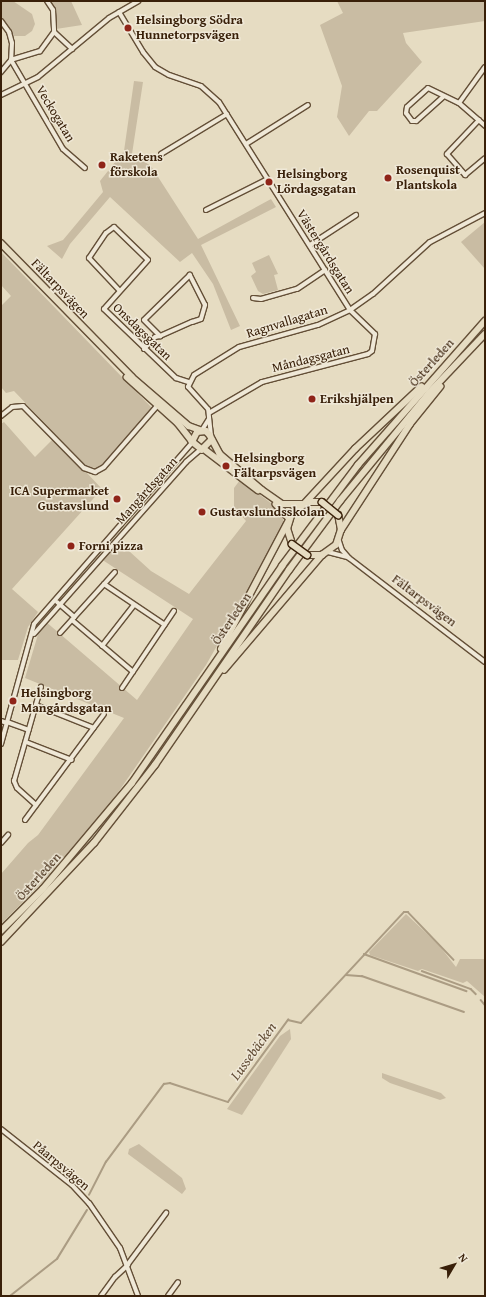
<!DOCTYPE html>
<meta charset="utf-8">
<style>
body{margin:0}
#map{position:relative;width:486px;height:1297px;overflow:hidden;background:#e6dcc2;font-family:"Gentium Book Plus",serif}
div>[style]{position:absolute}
.green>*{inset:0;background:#c9bca3}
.stream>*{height:1.5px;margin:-0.75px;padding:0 0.75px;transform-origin:0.75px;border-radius:0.75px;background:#ab9c83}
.roads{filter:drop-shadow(1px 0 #644f37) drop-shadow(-1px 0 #644f37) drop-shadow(0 1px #644f37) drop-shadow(0 -1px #644f37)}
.minor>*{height:4px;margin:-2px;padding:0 2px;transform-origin:2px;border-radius:2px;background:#efe8d7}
.major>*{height:5.5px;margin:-2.75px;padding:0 2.75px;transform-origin:2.75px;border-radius:2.75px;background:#e6dcc2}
.bridges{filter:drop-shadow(1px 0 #392009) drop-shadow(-1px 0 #392009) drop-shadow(0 1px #392009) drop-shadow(0 -1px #392009)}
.major-bridge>*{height:5.5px;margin:-2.75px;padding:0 2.75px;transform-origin:2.75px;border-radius:2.75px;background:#e6dcc2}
.dots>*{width:11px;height:11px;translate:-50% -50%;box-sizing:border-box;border:2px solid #efe8d7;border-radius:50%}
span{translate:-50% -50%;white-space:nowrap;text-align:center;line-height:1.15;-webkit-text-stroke:3px #efe8d7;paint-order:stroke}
.poi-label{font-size:13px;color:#392009;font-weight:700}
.left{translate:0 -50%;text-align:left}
.right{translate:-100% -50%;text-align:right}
.street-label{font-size:13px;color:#392009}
.water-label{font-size:14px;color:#614b34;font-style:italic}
.frame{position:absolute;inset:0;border:2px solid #392009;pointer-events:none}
.north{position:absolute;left:434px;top:1245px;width:40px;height:40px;-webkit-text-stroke:3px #efe8d7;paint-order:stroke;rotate:52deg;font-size:11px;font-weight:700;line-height:16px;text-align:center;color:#392009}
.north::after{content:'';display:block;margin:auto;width:14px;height:18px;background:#392009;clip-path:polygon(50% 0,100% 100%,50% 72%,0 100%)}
</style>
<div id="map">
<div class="green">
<div style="clip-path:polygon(1px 1px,13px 1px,32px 14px,35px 24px,32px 31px,25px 36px,12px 36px,1px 20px)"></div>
<div style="clip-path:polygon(49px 1px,71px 1px,82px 25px,56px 29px,57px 19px)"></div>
<div style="clip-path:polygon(337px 1px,485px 1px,485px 21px,403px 33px,406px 43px,422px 62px,377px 111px,369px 111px,349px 136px,337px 117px,342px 86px,320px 25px,343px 13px)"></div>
<div style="clip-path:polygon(134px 81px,143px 82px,132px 154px,151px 166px,198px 239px,271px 199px,276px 207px,201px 245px,240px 326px,231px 330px,213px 284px,192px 253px,180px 262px,110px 197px,70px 244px,62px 259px,47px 246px,63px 240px,103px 192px,100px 181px,124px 151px)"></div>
<div style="clip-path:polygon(485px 222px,485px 269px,461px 242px)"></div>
<div style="clip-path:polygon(1px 252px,152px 408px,105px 462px,97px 468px,87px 467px,14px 391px,6px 393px,1px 387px,1px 306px,11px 296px,1px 285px)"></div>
<div style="clip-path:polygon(269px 255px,278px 274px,274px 275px,278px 290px,263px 294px,258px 291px,251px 276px,256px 272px,252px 263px)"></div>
<div style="clip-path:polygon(4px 422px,35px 457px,54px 438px,102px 489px,12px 589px,38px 612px,28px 627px,18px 660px,1px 660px,1px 424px)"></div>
<div style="clip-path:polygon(240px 480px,283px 512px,283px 530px,206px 665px,110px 804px,40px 885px,1px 924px,1px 874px,28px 843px,38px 835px,124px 718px,25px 678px,39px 631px,45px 621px,137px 700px,193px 619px,101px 559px,118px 541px,151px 571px,189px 594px,246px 521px,234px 507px,234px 488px)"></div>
<div style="clip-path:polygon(406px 914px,438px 944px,456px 967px,460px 959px,485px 959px,485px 997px,467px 981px,463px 983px,422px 969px,418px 971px,370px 955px,369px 952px)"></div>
<div style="clip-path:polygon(290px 1029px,291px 1039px,242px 1115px,227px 1109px,280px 1036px)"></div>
<div style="clip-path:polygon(382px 1073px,441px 1093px,446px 1098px,440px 1100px,390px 1083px,382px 1078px)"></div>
<div style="clip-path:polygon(139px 1144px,182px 1178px,186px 1189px,182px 1194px,128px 1154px,129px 1149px)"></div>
</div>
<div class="stream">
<div style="left:364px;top:954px;width:109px;rotate:19.9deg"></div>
<div style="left:422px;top:971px;width:52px;rotate:20.2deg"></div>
<div style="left:471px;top:989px;width:7px;rotate:45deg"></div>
<div style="left:346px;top:975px;width:16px;rotate:4deg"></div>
<div style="left:362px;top:976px;width:108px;rotate:19.4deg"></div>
<div style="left:481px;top:1000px;width:6px;rotate:51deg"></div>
<div style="left:89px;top:1195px;width:37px;rotate:-63deg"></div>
<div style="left:106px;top:1162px;width:97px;rotate:-53.4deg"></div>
<div style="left:164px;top:1084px;width:6px;rotate:-9deg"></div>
<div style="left:170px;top:1083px;width:61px;rotate:18.1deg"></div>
<div style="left:228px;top:1102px;width:102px;rotate:-53.8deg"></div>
<div style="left:288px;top:1020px;width:13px;rotate:13deg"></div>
<div style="left:301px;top:1023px;width:151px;rotate:-47.1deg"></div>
<div style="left:404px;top:912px;width:4px"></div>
<div style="left:408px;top:912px;width:66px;rotate:46.2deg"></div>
<div style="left:10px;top:1296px;width:60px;rotate:-38.2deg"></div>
<div style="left:57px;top:1259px;width:57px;rotate:-58.5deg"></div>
</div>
<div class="roads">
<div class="minor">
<div style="left:47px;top:1px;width:11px;rotate:56deg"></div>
<div style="left:53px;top:10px;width:22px;rotate:87deg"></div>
<div style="left:54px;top:32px;width:25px;rotate:43deg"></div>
<div style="left:119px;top:12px;width:47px;rotate:59deg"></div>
<div style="left:143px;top:52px;width:19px;rotate:51deg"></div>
<div style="left:155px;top:67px;width:16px;rotate:30deg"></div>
<div style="left:169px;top:75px;width:34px;rotate:19deg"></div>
<div style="left:201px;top:86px;width:24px;rotate:42deg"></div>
<div style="left:219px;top:102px;width:246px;rotate:57.8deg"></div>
<div style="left:350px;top:310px;width:35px;rotate:44deg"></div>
<div style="left:375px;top:334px;width:17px;rotate:100deg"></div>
<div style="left:372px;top:351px;width:5px;rotate:143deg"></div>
<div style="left:368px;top:354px;width:110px;rotate:165.2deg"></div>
<div style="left:262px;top:382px;width:61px;rotate:149.7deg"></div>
<div style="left:1px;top:21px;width:14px;rotate:54deg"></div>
<div style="left:9px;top:32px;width:11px;rotate:75deg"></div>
<div style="left:12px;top:43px;width:17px;rotate:93deg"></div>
<div style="left:11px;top:60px;width:16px;rotate:130deg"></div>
<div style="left:54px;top:32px;width:24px;rotate:126deg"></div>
<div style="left:40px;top:51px;width:30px;rotate:163deg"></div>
<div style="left:11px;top:60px;width:103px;rotate:59.7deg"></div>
<div style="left:63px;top:149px;width:29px;rotate:41deg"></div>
<div style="left:485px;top:67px;width:44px;rotate:125.8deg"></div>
<div style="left:459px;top:103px;width:35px;rotate:41deg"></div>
<div style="left:1px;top:95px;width:41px;rotate:-25.9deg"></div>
<div style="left:38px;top:77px;width:92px;rotate:-39.7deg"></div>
<div style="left:109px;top:18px;width:34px;rotate:-30deg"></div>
<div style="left:443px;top:97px;width:36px;rotate:138deg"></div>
<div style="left:416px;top:121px;width:4px;rotate:180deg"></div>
<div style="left:412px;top:121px;width:10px;rotate:-127deg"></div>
<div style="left:406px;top:113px;width:6px;rotate:-81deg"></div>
<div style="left:407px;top:107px;width:28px;rotate:-42deg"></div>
<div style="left:428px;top:88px;width:34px;rotate:26deg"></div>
<div style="left:479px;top:120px;width:47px;rotate:133.3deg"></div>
<div style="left:447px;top:154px;width:28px;rotate:49deg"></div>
<div style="left:465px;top:175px;width:26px;rotate:-40deg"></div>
<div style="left:246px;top:144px;width:73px;rotate:-32.2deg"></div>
<div style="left:161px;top:154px;width:77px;rotate:-31.2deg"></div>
<div style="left:206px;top:210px;width:69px;rotate:-26.6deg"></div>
<div style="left:310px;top:245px;width:55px;rotate:-33.1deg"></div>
<div style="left:119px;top:290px;width:44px;rotate:-133.2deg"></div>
<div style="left:89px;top:258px;width:30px;rotate:-56deg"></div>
<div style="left:106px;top:233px;width:10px;rotate:-37deg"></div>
<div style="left:114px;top:227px;width:47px;rotate:44.1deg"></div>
<div style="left:148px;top:260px;width:66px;rotate:131.9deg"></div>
<div style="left:104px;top:309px;width:100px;rotate:43.8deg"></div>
<div style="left:176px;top:378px;width:13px;rotate:18deg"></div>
<div style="left:253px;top:298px;width:8px;rotate:7deg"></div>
<div style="left:261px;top:299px;width:37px;rotate:-16deg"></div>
<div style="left:297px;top:289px;width:34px;rotate:-34deg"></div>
<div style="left:144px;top:349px;width:16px;rotate:-47deg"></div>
<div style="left:155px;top:337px;width:5px;rotate:-11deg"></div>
<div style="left:160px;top:336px;width:35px;rotate:-24deg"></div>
<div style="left:192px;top:322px;width:9px;rotate:-18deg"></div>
<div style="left:201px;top:319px;width:15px;rotate:-74deg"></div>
<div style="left:205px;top:305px;width:34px;rotate:-117deg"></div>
<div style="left:190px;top:275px;width:64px;rotate:135.6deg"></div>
<div style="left:144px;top:320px;width:23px;rotate:45deg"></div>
<div style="left:1px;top:416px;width:14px;rotate:-39deg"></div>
<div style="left:12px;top:407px;width:11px;rotate:-5deg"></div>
<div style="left:23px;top:406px;width:87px;rotate:45.5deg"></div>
<div style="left:84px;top:468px;width:12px;rotate:20deg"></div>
<div style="left:95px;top:472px;width:10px;rotate:-29deg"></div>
<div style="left:104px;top:467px;width:81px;rotate:-49deg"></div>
<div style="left:157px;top:406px;width:3px;rotate:-18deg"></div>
<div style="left:202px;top:430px;width:13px;rotate:-58deg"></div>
<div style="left:211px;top:436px;width:27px;rotate:-96deg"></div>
<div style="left:208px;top:409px;width:30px;rotate:-132deg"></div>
<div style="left:188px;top:387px;width:13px;rotate:-63deg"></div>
<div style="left:194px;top:375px;width:53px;rotate:-31.9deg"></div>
<div style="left:239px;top:347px;width:82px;rotate:-15.6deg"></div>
<div style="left:318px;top:325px;width:35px;rotate:-25deg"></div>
<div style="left:350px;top:310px;width:28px;rotate:-35deg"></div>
<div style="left:373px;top:294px;width:77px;rotate:-42.4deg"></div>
<div style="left:430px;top:242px;width:62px;rotate:-27.8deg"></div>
<div style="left:339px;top:541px;width:9px;rotate:72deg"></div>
<div style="left:342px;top:550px;width:11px;rotate:49deg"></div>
<div style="left:349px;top:558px;width:171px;rotate:37.4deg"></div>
<div style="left:328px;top:552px;width:20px;rotate:15deg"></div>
<div style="left:104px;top:584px;width:73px;rotate:33.9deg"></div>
<div style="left:57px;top:602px;width:23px;rotate:41deg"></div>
<div style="left:72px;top:620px;width:80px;rotate:40.4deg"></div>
<div style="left:60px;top:633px;width:82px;rotate:-48deg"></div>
<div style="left:34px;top:634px;width:230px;rotate:-48.5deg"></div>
<div style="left:186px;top:462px;width:18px;rotate:-41deg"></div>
<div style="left:102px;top:646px;width:52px;rotate:-52deg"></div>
<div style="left:122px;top:688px;width:93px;rotate:-56deg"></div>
<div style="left:36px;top:705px;width:62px;rotate:21.6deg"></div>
<div style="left:1px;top:721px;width:6px;rotate:18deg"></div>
<div style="left:7px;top:722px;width:23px;rotate:20deg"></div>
<div style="left:26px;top:742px;width:49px;rotate:21.4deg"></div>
<div style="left:1px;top:744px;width:124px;rotate:-74.6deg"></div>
<div style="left:34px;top:624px;width:240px;rotate:-48.9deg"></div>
<div style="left:36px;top:805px;width:25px;rotate:-138deg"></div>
<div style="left:17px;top:788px;width:8px;rotate:-113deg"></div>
<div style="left:14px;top:781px;width:98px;rotate:-74deg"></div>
<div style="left:25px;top:820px;width:132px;rotate:-53.3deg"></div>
<div style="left:1px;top:843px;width:11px;rotate:-49deg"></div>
<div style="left:1px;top:1129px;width:90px;rotate:38.3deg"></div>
<div style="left:72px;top:1185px;width:25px;rotate:47deg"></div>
<div style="left:89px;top:1203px;width:55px;rotate:55.4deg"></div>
<div style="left:120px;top:1248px;width:51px;rotate:69.4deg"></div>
<div style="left:128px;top:1264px;width:64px;rotate:-53.3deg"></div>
<div style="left:101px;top:1296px;width:24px;rotate:-54deg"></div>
<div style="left:115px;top:1277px;width:18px;rotate:-43deg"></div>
<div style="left:168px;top:1296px;width:17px;rotate:-54deg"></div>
</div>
<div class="major">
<div style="left:1px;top:243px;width:187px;rotate:45.6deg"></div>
<div style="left:132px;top:377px;width:75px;rotate:40.7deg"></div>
<div style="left:189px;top:426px;width:12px;rotate:20deg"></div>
<div style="left:127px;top:377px;width:69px;rotate:42deg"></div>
<div style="left:178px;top:423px;width:23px;rotate:52deg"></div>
<div style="left:212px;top:440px;width:14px;rotate:135deg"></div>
<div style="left:202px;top:450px;width:13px;rotate:-141deg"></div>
<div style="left:192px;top:442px;width:11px;rotate:-63deg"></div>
<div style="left:197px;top:432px;width:9px;rotate:-6deg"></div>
<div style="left:206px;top:431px;width:6px;rotate:45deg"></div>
<div style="left:210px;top:435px;width:21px;rotate:62deg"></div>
<div style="left:220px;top:454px;width:55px;rotate:40.6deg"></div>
<div style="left:262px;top:490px;width:24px;rotate:35deg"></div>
<div style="left:282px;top:504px;width:20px"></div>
<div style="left:204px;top:449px;width:68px;rotate:37.2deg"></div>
<div style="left:305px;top:503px;width:74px;rotate:-47.2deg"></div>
<div style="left:355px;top:449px;width:91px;rotate:-43.2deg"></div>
<div style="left:276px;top:504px;width:19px;rotate:47deg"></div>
<div style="left:341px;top:530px;width:126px;rotate:-56.9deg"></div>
<div style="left:410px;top:424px;width:48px;rotate:-51deg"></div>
<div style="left:292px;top:544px;width:16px;rotate:-108deg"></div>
<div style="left:287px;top:529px;width:17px;rotate:-73deg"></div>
<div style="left:292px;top:513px;width:19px;rotate:-35deg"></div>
<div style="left:308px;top:502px;width:14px"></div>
<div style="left:307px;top:555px;width:15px"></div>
<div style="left:322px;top:555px;width:17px;rotate:-36deg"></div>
<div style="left:336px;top:545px;width:16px;rotate:-72deg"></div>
<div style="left:341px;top:530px;width:15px;rotate:-101deg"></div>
<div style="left:221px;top:649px;width:144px;rotate:-62.2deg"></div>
<div style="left:224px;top:670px;width:151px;rotate:-49.6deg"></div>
<div style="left:1px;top:931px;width:59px;rotate:-45deg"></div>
<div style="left:43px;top:889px;width:138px;rotate:-50deg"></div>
<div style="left:132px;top:783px;width:264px;rotate:-55.3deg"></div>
<div style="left:282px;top:566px;width:126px;rotate:-53deg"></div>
<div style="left:358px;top:465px;width:192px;rotate:-48.6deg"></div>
<div style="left:1px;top:942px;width:136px;rotate:-46.8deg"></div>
<div style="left:94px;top:843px;width:99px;rotate:-52deg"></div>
<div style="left:155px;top:765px;width:237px;rotate:-55.5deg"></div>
<div style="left:289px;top:570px;width:86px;rotate:-53.5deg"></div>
<div style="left:340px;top:501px;width:140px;rotate:-50.5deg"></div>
<div style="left:429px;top:393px;width:81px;rotate:-46.5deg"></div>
</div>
</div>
<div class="bridges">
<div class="major-bridge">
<div style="left:322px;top:502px;width:21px;rotate:39deg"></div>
<div style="left:292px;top:544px;width:19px;rotate:36deg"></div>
</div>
</div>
<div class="dots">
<div style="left:128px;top:28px;background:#8f2418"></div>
<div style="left:102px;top:165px;background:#8f2418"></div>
<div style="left:388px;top:178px;background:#8f2418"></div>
<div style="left:269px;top:182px;background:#8f2418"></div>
<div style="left:312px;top:399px;background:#8f2418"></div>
<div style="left:226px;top:466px;background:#8f2418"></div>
<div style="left:117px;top:499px;background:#8f2418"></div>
<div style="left:202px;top:512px;background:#8f2418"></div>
<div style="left:71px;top:546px;background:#8f2418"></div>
<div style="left:13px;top:701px;background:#8f2418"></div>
</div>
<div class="poi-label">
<span class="left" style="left:136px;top:28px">Helsingborg Södra<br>Hunnetorpsvägen</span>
<span class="left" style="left:110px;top:165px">Raketens<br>förskola</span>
<span class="left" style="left:396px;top:178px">Rosenquist<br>Plantskola</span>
<span class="left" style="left:277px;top:182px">Helsingborg<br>Lördagsgatan</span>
<span class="left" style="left:320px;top:399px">Erikshjälpen</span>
<span class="left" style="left:234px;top:466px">Helsingborg<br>Fältarpsvägen</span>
<span class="right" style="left:109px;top:499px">ICA Supermarket<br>Gustavslund</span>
<span class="left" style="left:210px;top:512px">Gustavslundsskolan</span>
<span class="left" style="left:79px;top:546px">Forni pizza</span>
<span class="left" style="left:21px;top:701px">Helsingborg<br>Mangårdsgatan</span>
</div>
<div class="street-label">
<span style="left:55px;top:114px;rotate:59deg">Veckogatan</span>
<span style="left:325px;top:252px;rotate:58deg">Västergårdsgatan</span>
<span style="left:60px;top:289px;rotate:46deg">Fältarpsvägen</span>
<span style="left:287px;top:322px;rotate:-17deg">Ragnvallagatan</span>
<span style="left:142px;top:332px;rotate:44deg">Onsdagsgatan</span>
<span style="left:311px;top:359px;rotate:-14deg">Måndagsgatan</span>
<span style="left:432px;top:363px;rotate:-48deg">Österleden</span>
<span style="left:147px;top:491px;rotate:-48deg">Mangårdsgatan</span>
<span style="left:424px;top:601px;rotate:37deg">Fältarpsvägen</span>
<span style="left:232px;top:619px;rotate:-56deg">Österleden</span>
<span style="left:39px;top:877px;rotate:-48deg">Österleden</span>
<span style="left:61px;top:1166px;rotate:40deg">Påarpsvägen</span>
</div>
<div class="water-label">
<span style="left:253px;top:1051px;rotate:-54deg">Lussebäcken</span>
</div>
<div class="frame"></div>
<div class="north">N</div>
</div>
